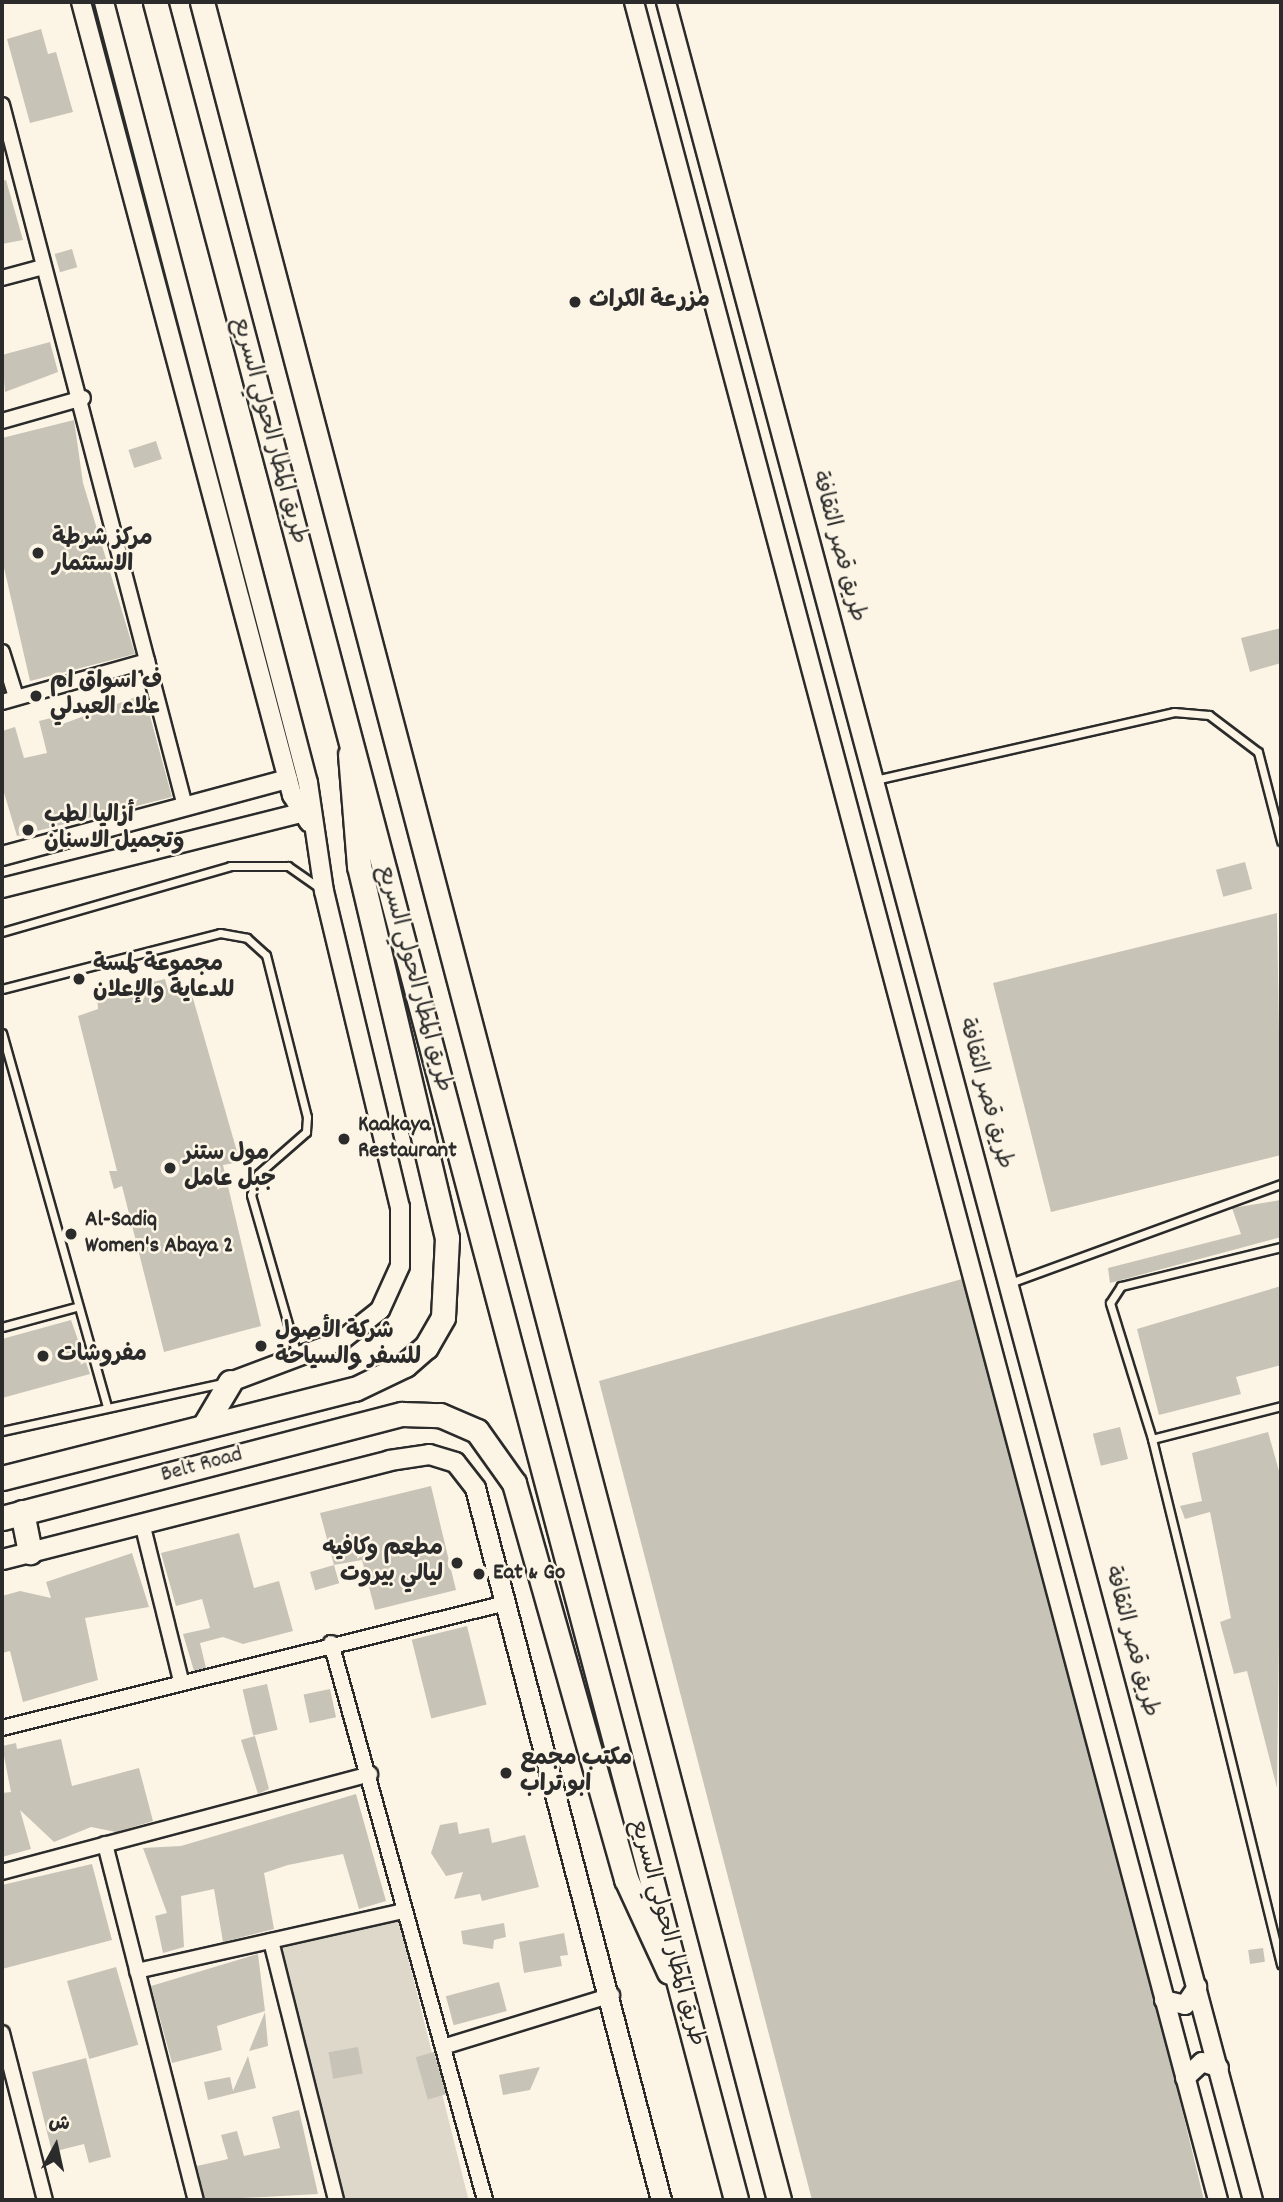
<!DOCTYPE html>
<meta charset="utf-8">
<style>
body{margin:0}
#map{position:relative;width:1283px;height:2202px;overflow:hidden;background:#fcf5e5;font-family:Dekko,"Playpen Sans Arabic",sans-serif}
div>[style]{position:absolute}
.green>*{inset:0;background:#ded8ca;transform-origin:0 0}
.building>*{inset:0;background:#c8c3b7;transform-origin:0 0}
.roads{filter:drop-shadow(2px 0 #2b2b2b) drop-shadow(-2px 0 #2b2b2b) drop-shadow(0 2px #2b2b2b) drop-shadow(0 -2px #2b2b2b)}
.service>*{height:7px;margin:-3.5px;padding:0 3.5px;transform-origin:3.5px;border-radius:3.5px;background:#fcf5e5}
.minor>*{height:14px;margin:-7px;padding:0 7px;transform-origin:7px;border-radius:7px;background:#fcf5e5}
.tertiary>*{height:18px;margin:-9px;padding:0 9px;transform-origin:9px;border-radius:9px;background:#fcf5e5}
.secondary>*{height:19px;margin:-9.5px;padding:0 9.5px;transform-origin:9.5px;border-radius:9.5px;background:#fcf5e5}
.primary>*{height:23px;margin:-11.5px;padding:0 11.5px;transform-origin:11.5px;border-radius:11.5px;background:#fcf5e5}
.trunk>*{height:23px;margin:-11.5px;padding:0 11.5px;transform-origin:11.5px;border-radius:11.5px;background:#fcf5e5}
.dots>*{width:19px;height:19px;translate:-50% -50%;box-sizing:border-box;border:4px solid #fcf5e5;border-radius:50%}
span{translate:-50% -50%;white-space:nowrap;text-align:center;line-height:1.15;-webkit-text-stroke:5px #fcf5e5;paint-order:stroke}
.poi-label{font-size:23px;color:#2b2b2b;font-weight:700}
.left{translate:0 -50%;text-align:left}
.right{translate:-100% -50%;text-align:right}
.street-label{font-size:23px;color:#2b2b2b}
.frame{position:absolute;inset:0;border:4px solid #2b2b2b;pointer-events:none}
.north{position:absolute;left:21px;top:2111px;width:70px;height:70px;-webkit-text-stroke:5px #fcf5e5;paint-order:stroke;rotate:8deg;font-size:19px;font-weight:700;line-height:28px;text-align:center;color:#2b2b2b}
.north::after{content:'';display:block;margin:auto;width:24px;height:32px;background:#2b2b2b;clip-path:polygon(50% 0,100% 100%,50% 72%,0 100%)}
</style>
<div id="map">
<div class="green">
<div style="left:398px;top:1917px;width:291px;height:120px;rotate:76deg"></div>
</div>
<div class="building">
<div style="clip-path:polygon(41px 29px,48px 54px,56px 52px,73px 112px,30px 123px,7px 39px)"></div>
<div style="clip-path:polygon(6px 180px,23px 240px,2px 244px,2px 181px)"></div>
<div style="left:72px;top:249px;width:19px;height:18px;rotate:74deg"></div>
<div style="clip-path:polygon(50px 342px,58px 372px,5px 392px,2px 355px)"></div>
<div style="clip-path:polygon(74px 420px,83px 483px,135px 654px,30px 681px,2px 559px,2px 438px)"></div>
<div style="left:156px;top:441px;width:19px;height:29px;rotate:72deg"></div>
<div style="clip-path:polygon(1281px 628px,1281px 663px,1250px 672px,1241px 638px)"></div>
<div style="clip-path:polygon(144px 694px,172px 797px,17px 836px,2px 786px,2px 731px,15px 727px,24px 758px,47px 753px,39px 721px,55px 717px,57px 726px)"></div>
<div style="left:1245px;top:862px;width:28px;height:30px;rotate:75deg"></div>
<div style="clip-path:polygon(1277px 913px,1281px 1155px,1051px 1212px,993px 983px)"></div>
<div style="clip-path:polygon(165px 979px,169px 994px,190px 988px,240px 1162px,223px 1165px,261px 1326px,164px 1352px,122px 1186px,114px 1189px,109px 1171px,117px 1171px,78px 1016px,98px 1009px,97px 995px)"></div>
<div style="clip-path:polygon(1281px 1200px,1281px 1237px,1110px 1283px,1108px 1268px,1241px 1234px,1232px 1208px)"></div>
<div style="clip-path:polygon(962px 1279px,1177px 2089px,1204px 2200px,812px 2200px,599px 1381px)"></div>
<div style="clip-path:polygon(1281px 1286px,1281px 1365px,1236px 1377px,1241px 1394px,1159px 1415px,1137px 1329px)"></div>
<div style="clip-path:polygon(71px 1320px,90px 1374px,2px 1398px,2px 1339px)"></div>
<div style="left:1120px;top:1427px;width:33px;height:28px;rotate:76deg"></div>
<div style="clip-path:polygon(1268px 1432px,1281px 1478px,1277px 1788px,1247px 1671px,1234px 1674px,1220px 1622px,1231px 1618px,1210px 1512px,1185px 1519px,1180px 1506px,1202px 1501px,1192px 1453px)"></div>
<div style="clip-path:polygon(431px 1486px,456px 1590px,375px 1610px,362px 1560px,334px 1565px,320px 1513px)"></div>
<div style="clip-path:polygon(239px 1533px,254px 1588px,279px 1581px,293px 1631px,243px 1644px,223px 1637px,200px 1643px,206px 1668px,194px 1671px,183px 1634px,210px 1628px,202px 1599px,176px 1606px,161px 1553px)"></div>
<div style="clip-path:polygon(132px 1553px,149px 1607px,85px 1618px,98px 1680px,23px 1702px,10px 1651px,2px 1653px,2px 1596px,20px 1591px,51px 1598px,46px 1582px)"></div>
<div style="left:334px;top:1565px;width:19px;height:25px;rotate:74deg"></div>
<div style="left:467px;top:1626px;width:81px;height:57px;rotate:76deg"></div>
<div style="left:267px;top:1684px;width:47px;height:25px;rotate:77deg"></div>
<div style="left:330px;top:1689px;width:29px;height:27px;rotate:78deg"></div>
<div style="clip-path:polygon(255px 1736px,269px 1789px,258px 1794px,241px 1740px)"></div>
<div style="clip-path:polygon(61px 1739px,72px 1786px,139px 1768px,153px 1821px,116px 1832px,91px 1827px,54px 1842px,20px 1810px,31px 1849px,2px 1857px,2px 1793px,11px 1792px,2px 1746px,16px 1743px,17px 1749px)"></div>
<div style="clip-path:polygon(356px 1794px,386px 1901px,359px 1909px,343px 1854px,288px 1865px,264px 1873px,274px 1929px,223px 1942px,214px 1889px,181px 1896px,184px 1947px,163px 1953px,155px 1916px,167px 1913px,143px 1848px,181px 1846px)"></div>
<div style="clip-path:polygon(457px 1822px,459px 1834px,489px 1828px,492px 1843px,525px 1835px,539px 1887px,482px 1901px,480px 1894px,454px 1899px,463px 1872px,446px 1876px,431px 1853px,440px 1825px)"></div>
<div style="clip-path:polygon(92px 1864px,112px 1940px,2px 1969px,2px 1885px)"></div>
<div style="clip-path:polygon(504px 1923px,506px 1937px,494px 1940px,493px 1949px,463px 1944px,461px 1931px)"></div>
<div style="clip-path:polygon(564px 1933px,568px 1955px,560px 1956px,562px 1966px,524px 1973px,519px 1942px)"></div>
<div style="left:1263px;top:1948px;width:14px;height:15px;rotate:82deg"></div>
<div style="clip-path:polygon(258px 1954px,265px 2011px,217px 2026px,222px 2050px,172px 2063px,151px 1986px)"></div>
<div style="left:116px;top:1967px;width:81px;height:51px;rotate:74deg"></div>
<div style="left:499px;top:1982px;width:30px;height:55px;rotate:75deg"></div>
<div style="clip-path:polygon(265px 2012px,268px 2046px,249px 2051px)"></div>
<div style="left:358px;top:2047px;width:27px;height:30px;rotate:80deg"></div>
<div style="left:434px;top:2052px;width:44px;height:19px;rotate:74deg"></div>
<div style="clip-path:polygon(248px 2056px,256px 2088px,208px 2100px,204px 2082px,230px 2077px,233px 2091px)"></div>
<div style="clip-path:polygon(86px 2058px,111px 2157px,89px 2163px,84px 2144px,52px 2152px,32px 2072px)"></div>
<div style="clip-path:polygon(540px 2067px,530px 2090px,503px 2095px,499px 2075px)"></div>
<div style="clip-path:polygon(299px 2110px,318px 2194px,205px 2200px,197px 2166px,228px 2159px,221px 2135px,237px 2131px,244px 2156px,280px 2148px,272px 2117px)"></div>
</div>
<div class="roads">
<div class="service">
<div style="left:875px;top:780px;width:307px;rotate:-12.8deg"></div>
<div style="left:1174px;top:712px;width:35px;rotate:5deg"></div>
<div style="left:1209px;top:715px;width:61px;rotate:37.1deg"></div>
<div style="left:1258px;top:752px;width:92px;rotate:75.5deg"></div>
<div style="left:2px;top:932px;width:237px;rotate:-16.1deg"></div>
<div style="left:230px;top:866px;width:58px"></div>
<div style="left:288px;top:866px;width:40px;rotate:34.9deg"></div>
<div style="left:2px;top:989px;width:225px;rotate:-14.4deg"></div>
<div style="left:220px;top:933px;width:27px;rotate:10deg"></div>
<div style="left:247px;top:938px;width:25px;rotate:42deg"></div>
<div style="left:266px;top:955px;width:167px;rotate:75.8deg"></div>
<div style="left:307px;top:1117px;width:15px;rotate:94deg"></div>
<div style="left:306px;top:1132px;width:64px;rotate:138.8deg"></div>
<div style="left:258px;top:1174px;width:22px;rotate:108deg"></div>
<div style="left:251px;top:1195px;width:166px;rotate:74deg"></div>
<div style="left:2px;top:1033px;width:388px;rotate:74.3deg"></div>
<div style="left:1281px;top:1247px;width:165px;rotate:166.3deg"></div>
<div style="left:1121px;top:1286px;width:20px;rotate:123deg"></div>
<div style="left:1110px;top:1303px;width:142px;rotate:72.8deg"></div>
<div style="left:1152px;top:1439px;width:541px;rotate:76.2deg"></div>
<div style="left:1010px;top:1283px;width:289px;rotate:-20.1deg"></div>
<div style="left:2px;top:1327px;width:77px;rotate:-15.1deg"></div>
<div style="left:2px;top:1431px;width:225px;rotate:-12.3deg"></div>
<div style="left:1152px;top:1439px;width:133px;rotate:-14.3deg"></div>
</div>
<div class="minor">
<div style="left:2px;top:105px;width:724px;rotate:75.37deg"></div>
<div style="left:2px;top:278px;width:42px;rotate:-15deg"></div>
<div style="left:2px;top:421px;width:84px;rotate:-15.9deg"></div>
<div style="left:2px;top:652px;width:47px;rotate:72.7deg"></div>
<div style="left:2px;top:702px;width:151px;rotate:-15.8deg"></div>
<div style="left:142px;top:1523px;width:163px;rotate:76.1deg"></div>
<div style="left:331px;top:1643px;width:578px;rotate:74.54deg"></div>
<div style="left:2px;top:1728px;width:519px;rotate:-13.93deg"></div>
<div style="left:105px;top:1844px;width:367px;rotate:75.7deg"></div>
<div style="left:2px;top:1872px;width:381px;rotate:-14.9deg"></div>
<div style="left:271px;top:1941px;width:267px;rotate:75.9deg"></div>
<div style="left:137px;top:1971px;width:274px;rotate:-12.7deg"></div>
<div style="left:2px;top:2033px;width:172px;rotate:75.6deg"></div>
<div style="left:443px;top:2047px;width:177px;rotate:-17.1deg"></div>
</div>
<div class="tertiary">
<div style="left:81px;top:2px;width:821px;rotate:75.1deg"></div>
<div style="left:292px;top:795px;width:32px;rotate:58deg"></div>
<div style="left:104px;top:2px;width:807px;rotate:75.36deg"></div>
<div style="left:308px;top:783px;width:109px;rotate:81.6deg"></div>
<div style="left:324px;top:891px;width:325px;rotate:76.5deg"></div>
<div style="left:400px;top:1207px;width:59px;rotate:90deg"></div>
<div style="left:400px;top:1266px;width:48px;rotate:114.4deg"></div>
<div style="left:380px;top:1310px;width:48px;rotate:141.7deg"></div>
<div style="left:342px;top:1340px;width:120px;rotate:159.4deg"></div>
<div style="left:634px;top:2px;width:2274px;rotate:75.12deg"></div>
<div style="left:666px;top:2px;width:2275px;rotate:75.05deg"></div>
<div style="left:2px;top:856px;width:296px;rotate:-15.1deg"></div>
<div style="left:2px;top:888px;width:308px;rotate:-14.1deg"></div>
<div style="left:1164px;top:2000px;width:22px;rotate:13deg"></div>
<div style="left:1185px;top:2005px;width:22px;rotate:-56deg"></div>
<div style="left:1185px;top:2078px;width:23px;rotate:-43deg"></div>
<div style="left:1202px;top:2062px;width:18px;rotate:19deg"></div>
</div>
<div class="secondary">
<div style="left:2px;top:1559px;width:399px;rotate:-14.3deg"></div>
<div style="left:389px;top:1460px;width:40px;rotate:-8.5deg"></div>
<div style="left:429px;top:1454px;width:27px;rotate:17deg"></div>
<div style="left:455px;top:1462px;width:33px;rotate:52deg"></div>
<div style="left:475px;top:1488px;width:736px;rotate:75.36deg"></div>
</div>
<div class="primary">
<div style="left:204px;top:1426px;width:51px;rotate:-59.4deg"></div>
<div style="left:2px;top:1478px;width:364px;rotate:-14.2deg"></div>
<div style="left:355px;top:1389px;width:55px;rotate:-25.6deg"></div>
<div style="left:405px;top:1365px;width:28px;rotate:-41deg"></div>
<div style="left:426px;top:1347px;width:34px;rotate:-60deg"></div>
<div style="left:443px;top:1317px;width:79px;rotate:-87.1deg"></div>
<div style="left:447px;top:1238px;width:382px;rotate:-103.3deg"></div>
<div style="left:359px;top:866px;width:112px;rotate:-94.6deg"></div>
<div style="left:22px;top:1512px;width:41px;rotate:78.7deg"></div>
<div style="left:2px;top:1518px;width:413px;rotate:-14.6deg"></div>
<div style="left:402px;top:1414px;width:38px;rotate:2deg"></div>
<div style="left:440px;top:1415px;width:40px;rotate:23.4deg"></div>
<div style="left:477px;top:1431px;width:64px;rotate:54.6deg"></div>
<div style="left:514px;top:1483px;width:412px;rotate:74.2deg"></div>
<div style="left:626px;top:1879px;width:102px;rotate:65.2deg"></div>
</div>
<div class="trunk">
<div style="left:155px;top:2px;width:2273px;rotate:75.19deg"></div>
<div style="left:202px;top:2px;width:2272px;rotate:75.29deg"></div>
</div>
</div>
<div class="dots">
<div style="left:575px;top:302px;background:#2b2b2b"></div>
<div style="left:38px;top:553px;background:#2b2b2b"></div>
<div style="left:36px;top:696px;background:#2b2b2b"></div>
<div style="left:28px;top:830px;background:#2b2b2b"></div>
<div style="left:79px;top:979px;background:#2b2b2b"></div>
<div style="left:344px;top:1139px;background:#2b2b2b"></div>
<div style="left:170px;top:1168px;background:#2b2b2b"></div>
<div style="left:71px;top:1234px;background:#2b2b2b"></div>
<div style="left:261px;top:1346px;background:#2b2b2b"></div>
<div style="left:43px;top:1356px;background:#2b2b2b"></div>
<div style="left:457px;top:1563px;background:#2b2b2b"></div>
<div style="left:479px;top:1574px;background:#2b2b2b"></div>
<div style="left:506px;top:1773px;background:#2b2b2b"></div>
</div>
<div class="poi-label">
<span class="left" style="left:589px;top:302px">مزرعة الكراث</span>
<span class="left" style="left:52px;top:553px">مركز شرطة<br>الاستثمار</span>
<span class="left" style="left:50px;top:696px">ف اسواق ام<br>علاء العبدلي</span>
<span class="left" style="left:44px;top:830px">أزاليا لطب<br>وتجميل الاسنان</span>
<span class="left" style="left:93px;top:979px">مجموعة لمسة<br>للدعاية والإعلان</span>
<span class="left" style="left:358px;top:1139px">Kaakaya<br>Restaurant</span>
<span class="left" style="left:184px;top:1168px">مول ستنر<br>جبل عامل</span>
<span class="left" style="left:85px;top:1234px">Al-Sadiq<br>Women's Abaya 2</span>
<span class="left" style="left:275px;top:1346px">شركة الأصول<br>للسفر والسياحة</span>
<span class="left" style="left:57px;top:1356px">مفروشات</span>
<span class="right" style="left:443px;top:1563px">مطعم وكافيه<br>ليالي بيروت</span>
<span class="left" style="left:493px;top:1574px">Eat &amp; Go</span>
<span class="left" style="left:520px;top:1773px">مكتب مجمع<br>ابو تراب</span>
</div>
<div class="street-label">
<span style="left:268px;top:431px;rotate:75deg">طريق المطار الحولي السريع</span>
<span style="left:837px;top:547px;rotate:75deg">طريق قصر الثقافة</span>
<span style="left:413px;top:979px;rotate:75deg">طريق المطار الحولي السريع</span>
<span style="left:984px;top:1094px;rotate:75deg">طريق قصر الثقافة</span>
<span style="left:202px;top:1466px;rotate:-15deg">Belt Road</span>
<span style="left:1130px;top:1642px;rotate:75deg">طريق قصر الثقافة</span>
<span style="left:666px;top:1933px;rotate:75deg">طريق المطار الحولي السريع</span>
</div>
<div class="frame"></div>
<div class="north">ش</div>
</div>
